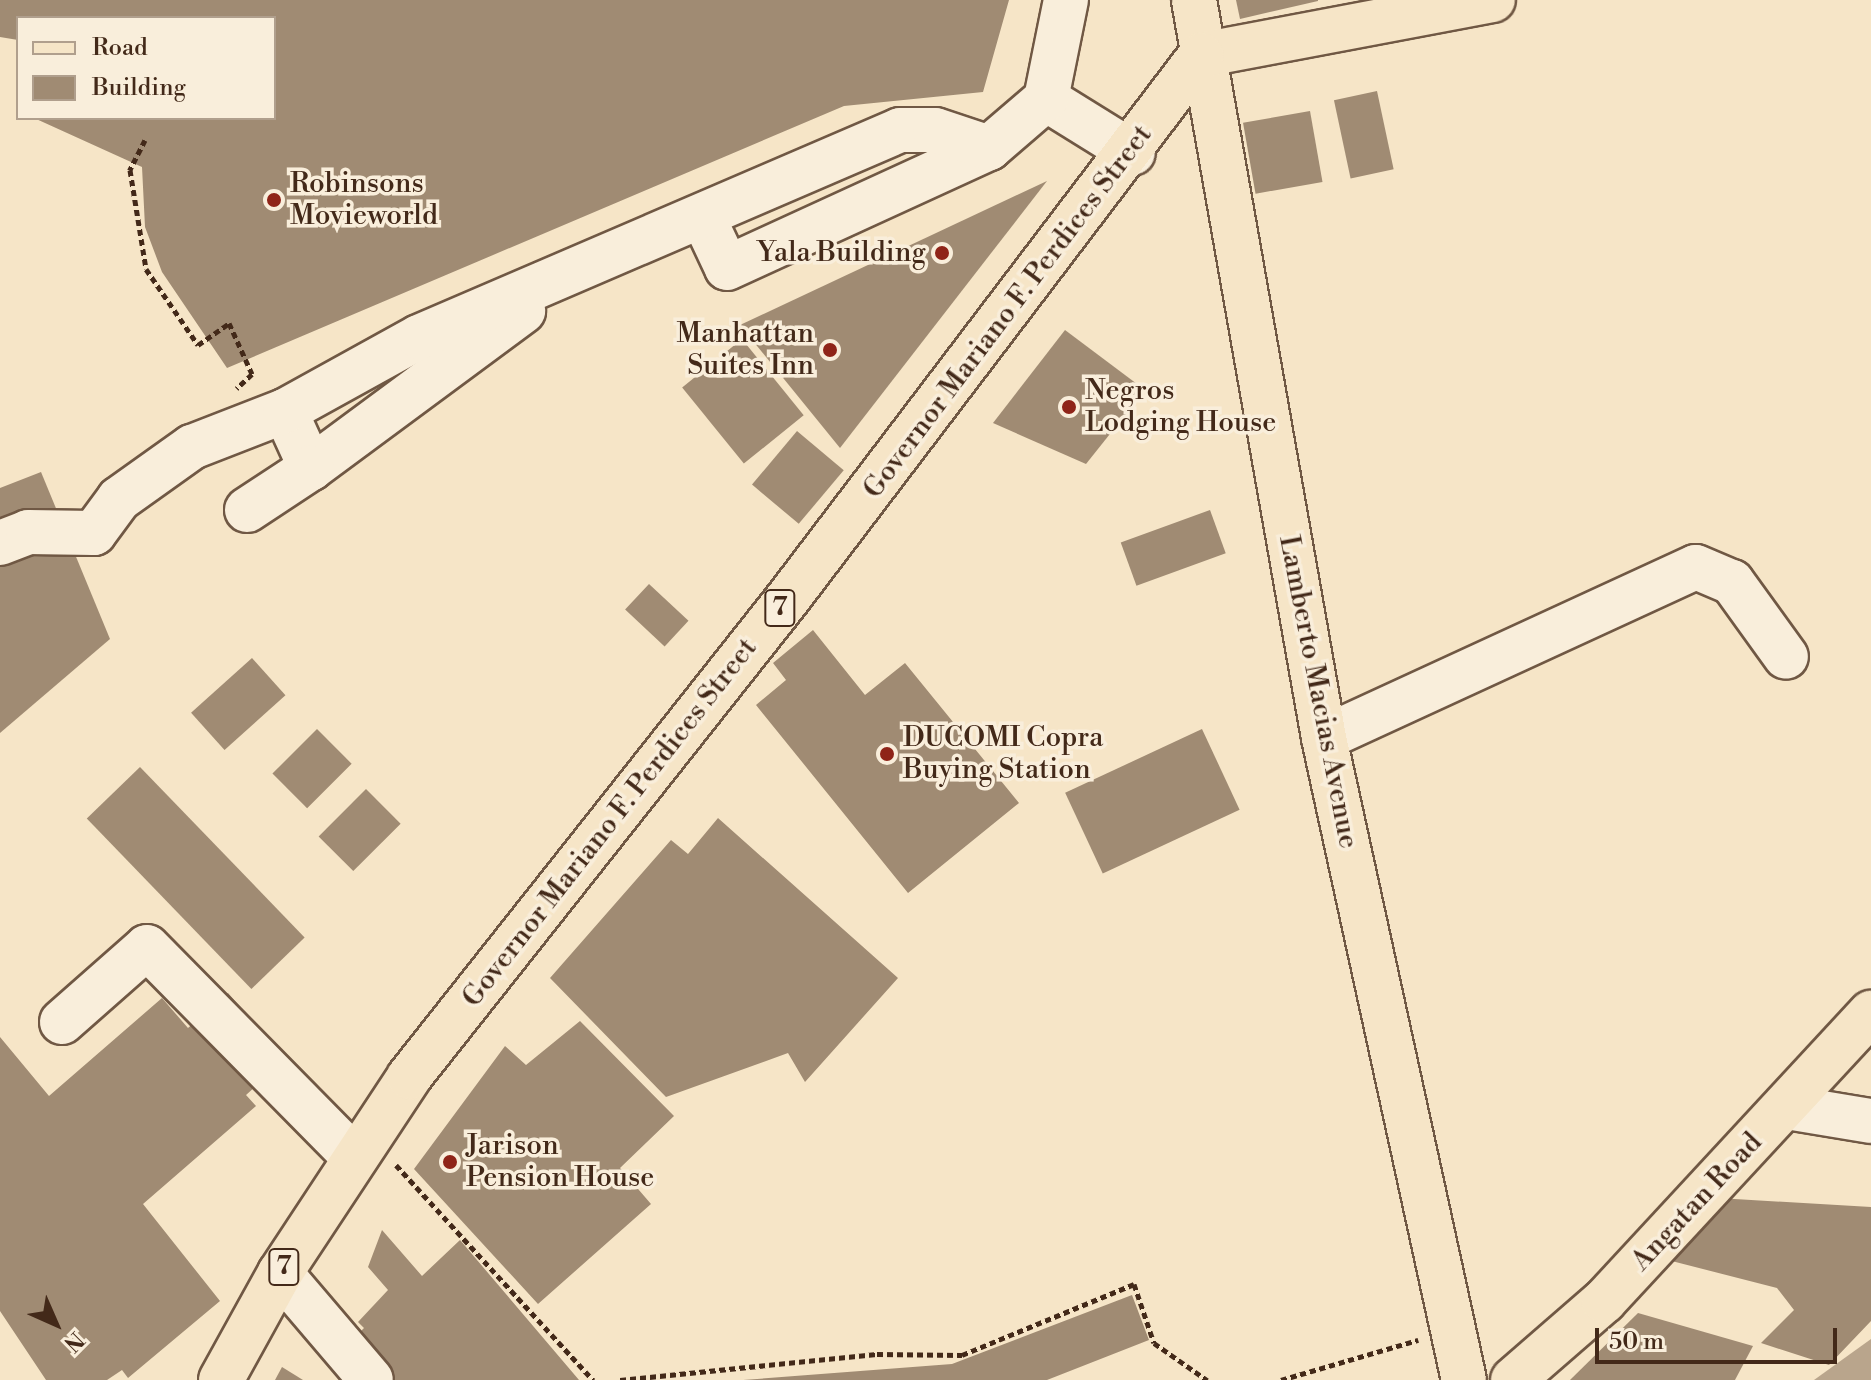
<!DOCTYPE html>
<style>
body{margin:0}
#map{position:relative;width:1871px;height:1380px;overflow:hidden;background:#f6e5c7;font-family:"Libre Bodoni",serif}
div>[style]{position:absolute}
.water>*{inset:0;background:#b9a58c}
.building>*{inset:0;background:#a08b73;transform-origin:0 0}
.path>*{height:5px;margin-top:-2.5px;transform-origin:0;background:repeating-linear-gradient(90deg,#432919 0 6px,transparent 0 10px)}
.roads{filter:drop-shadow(2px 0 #705844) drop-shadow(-2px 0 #705844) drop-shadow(0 2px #705844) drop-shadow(0 -2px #705844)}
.minor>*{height:44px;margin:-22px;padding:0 22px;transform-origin:22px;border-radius:22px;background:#f9eedb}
.major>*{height:44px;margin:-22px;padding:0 22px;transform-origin:22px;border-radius:22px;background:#f6e5c7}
.dots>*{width:22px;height:22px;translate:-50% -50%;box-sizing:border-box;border:4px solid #f9eedb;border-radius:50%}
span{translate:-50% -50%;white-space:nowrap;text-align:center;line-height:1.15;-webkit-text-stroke:7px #f9eedb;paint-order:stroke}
.shield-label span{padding:2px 6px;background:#f9eedb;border:2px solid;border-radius:6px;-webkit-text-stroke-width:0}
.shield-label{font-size:26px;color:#432919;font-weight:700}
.poi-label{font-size:28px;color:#432919}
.left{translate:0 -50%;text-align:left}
.right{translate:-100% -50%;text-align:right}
.street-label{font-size:28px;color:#432919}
.legend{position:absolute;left:16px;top:16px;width:260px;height:104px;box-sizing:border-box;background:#f9eedb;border:2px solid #b09f8d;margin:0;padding:10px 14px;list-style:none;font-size:24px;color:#432919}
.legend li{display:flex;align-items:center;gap:16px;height:40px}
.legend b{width:40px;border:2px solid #b09f8d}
.north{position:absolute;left:16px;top:1284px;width:80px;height:80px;-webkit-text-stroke:6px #f9eedb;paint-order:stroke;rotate:135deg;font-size:22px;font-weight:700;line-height:32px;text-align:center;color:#432919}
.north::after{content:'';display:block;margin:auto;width:28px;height:36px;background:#432919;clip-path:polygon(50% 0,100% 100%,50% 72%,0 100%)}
.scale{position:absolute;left:1595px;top:1328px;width:242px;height:36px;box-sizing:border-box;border:4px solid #432919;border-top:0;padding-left:10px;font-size:24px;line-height:28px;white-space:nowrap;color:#432919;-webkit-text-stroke:6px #f9eedb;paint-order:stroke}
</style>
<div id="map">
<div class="water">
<div style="clip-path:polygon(1871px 1339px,1871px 1380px,1814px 1380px)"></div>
</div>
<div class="building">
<div style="clip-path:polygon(0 0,1009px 0,983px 92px,844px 106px,227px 368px,162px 272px,145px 227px,142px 167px,34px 118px,274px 118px,274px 18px,18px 18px,18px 40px,0 37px)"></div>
<div style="clip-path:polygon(1236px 0,1318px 0,1318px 1px,1240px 19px)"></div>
<div style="left:1377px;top:91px;width:80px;height:44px;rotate:78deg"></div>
<div style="left:1310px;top:111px;width:72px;height:68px;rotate:80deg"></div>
<div style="clip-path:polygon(1047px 181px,840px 448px,740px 325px)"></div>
<div style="clip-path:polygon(1065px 330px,1145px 390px,1086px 464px,993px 423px)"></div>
<div style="left:742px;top:339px;width:98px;height:77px;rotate:51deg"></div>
<div style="left:797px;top:431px;width:61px;height:70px;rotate:40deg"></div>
<div style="clip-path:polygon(41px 472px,110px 639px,0 733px,0 488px)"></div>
<div style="left:1210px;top:510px;width:46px;height:95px;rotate:70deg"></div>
<div style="left:649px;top:584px;width:54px;height:35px;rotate:43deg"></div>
<div style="clip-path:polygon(813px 630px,865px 695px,905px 663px,1019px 803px,908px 893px,756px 705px,786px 680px,773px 663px)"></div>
<div style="left:252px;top:658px;width:50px;height:82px;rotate:48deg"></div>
<div style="left:317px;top:729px;width:49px;height:63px;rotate:45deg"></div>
<div style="left:1202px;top:729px;width:89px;height:151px;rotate:65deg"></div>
<div style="left:140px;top:767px;width:237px;height:74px;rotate:46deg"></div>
<div style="left:366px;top:789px;width:49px;height:67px;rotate:45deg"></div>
<div style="clip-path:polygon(718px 818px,898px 978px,805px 1082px,788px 1053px,666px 1097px,550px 978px,671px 840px,688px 854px)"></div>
<div style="clip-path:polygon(228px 993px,286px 1059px,246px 1095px,256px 1106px,143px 1204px,220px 1301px,128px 1378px,122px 1370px,107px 1380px,46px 1380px,0 1311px,0 1037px,49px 1096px,162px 998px,188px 1028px)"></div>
<div style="clip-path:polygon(580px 1021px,674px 1116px,620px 1168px,651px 1204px,538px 1304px,414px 1169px,505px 1046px,526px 1065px)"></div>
<div style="clip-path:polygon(1718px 1198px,1871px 1207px,1871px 1321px,1829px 1365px,1761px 1343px,1794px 1310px,1777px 1288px,1660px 1258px)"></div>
<div style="clip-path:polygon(382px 1230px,422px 1276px,460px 1240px,579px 1380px,393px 1380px,356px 1336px,364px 1328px,358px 1322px,388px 1290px,368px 1267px)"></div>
<div style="clip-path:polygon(1132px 1295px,1149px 1340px,1047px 1380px,743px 1380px,952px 1364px)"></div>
<div style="clip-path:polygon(1638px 1313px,1753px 1346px,1735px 1380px,1570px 1380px)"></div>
<div style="clip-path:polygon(282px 1367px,303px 1380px,275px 1380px)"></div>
</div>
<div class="path">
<div style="left:145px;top:140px;width:34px;rotate:117deg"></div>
<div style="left:130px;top:170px;width:100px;rotate:80.8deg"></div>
<div style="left:146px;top:269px;width:92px;rotate:55.6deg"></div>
<div style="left:198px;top:345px;width:38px;rotate:-35deg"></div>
<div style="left:229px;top:323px;width:56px;rotate:65.7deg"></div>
<div style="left:252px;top:374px;width:21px;rotate:137deg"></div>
<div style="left:396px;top:1165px;width:292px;rotate:47.5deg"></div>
<div style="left:620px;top:1380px;width:258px;rotate:-5.8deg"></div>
<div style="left:877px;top:1354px;width:85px;rotate:0.7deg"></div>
<div style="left:962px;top:1355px;width:186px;rotate:-22.4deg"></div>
<div style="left:1134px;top:1284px;width:62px;rotate:71.3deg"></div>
<div style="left:1154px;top:1343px;width:65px;rotate:34.9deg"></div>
<div style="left:1281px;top:1380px;width:143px;rotate:-16.3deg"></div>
</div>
<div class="roads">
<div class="minor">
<div style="left:1046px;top:99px;width:102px;rotate:31.8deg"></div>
<div style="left:703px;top:217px;width:56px;rotate:64.8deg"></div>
<div style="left:727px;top:268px;width:288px;rotate:-24.6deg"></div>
<div style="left:989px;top:148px;width:75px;rotate:-40.7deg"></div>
<div style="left:1046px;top:99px;width:101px;rotate:-78.6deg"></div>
<div style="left:285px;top:411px;width:63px;rotate:65.5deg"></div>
<div style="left:311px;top:468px;width:264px;rotate:-36.5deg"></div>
<div style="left:247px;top:510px;width:77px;rotate:-33.3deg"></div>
<div style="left:0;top:543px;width:30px;rotate:-21deg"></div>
<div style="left:28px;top:532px;width:66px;rotate:0.9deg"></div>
<div style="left:94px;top:533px;width:42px;rotate:-53.7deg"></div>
<div style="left:119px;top:499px;width:90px;rotate:-35.5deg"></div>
<div style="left:192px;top:447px;width:100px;rotate:-21.2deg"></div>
<div style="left:285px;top:411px;width:153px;rotate:-28.9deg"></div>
<div style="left:419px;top:337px;width:524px;rotate:-23.28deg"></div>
<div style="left:900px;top:130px;width:35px"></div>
<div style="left:935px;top:130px;width:57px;rotate:18.4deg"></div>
<div style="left:1324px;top:738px;width:409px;rotate:-24.7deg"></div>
<div style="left:1696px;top:567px;width:39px;rotate:23deg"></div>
<div style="left:1732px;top:582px;width:92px;rotate:54.2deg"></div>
<div style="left:62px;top:1022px;width:113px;rotate:-41.4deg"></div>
<div style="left:147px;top:947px;width:296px;rotate:45.4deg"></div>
<div style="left:1786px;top:1107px;width:86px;rotate:9.4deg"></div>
<div style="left:280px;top:1273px;width:140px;rotate:49.6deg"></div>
</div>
<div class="major">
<div style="left:1194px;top:0;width:749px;rotate:80.01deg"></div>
<div style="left:1324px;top:738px;width:657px;rotate:77.7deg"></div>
<div style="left:1201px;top:55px;width:297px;rotate:-10.7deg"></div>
<div style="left:221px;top:1380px;width:122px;rotate:-61.1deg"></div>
<div style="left:280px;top:1273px;width:235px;rotate:-56.6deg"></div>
<div style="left:409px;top:1077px;width:612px;rotate:-51.63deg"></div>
<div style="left:789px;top:597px;width:681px;rotate:-52.76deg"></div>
<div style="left:1513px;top:1380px;width:121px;rotate:-41deg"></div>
<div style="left:1604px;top:1301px;width:393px;rotate:-47.2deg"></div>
</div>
</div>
<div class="dots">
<div style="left:274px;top:200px;background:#8f2418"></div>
<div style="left:942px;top:253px;background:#8f2418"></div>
<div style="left:830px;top:350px;background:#8f2418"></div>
<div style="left:1069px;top:407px;background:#8f2418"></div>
<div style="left:887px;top:754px;background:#8f2418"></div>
<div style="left:450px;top:1162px;background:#8f2418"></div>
</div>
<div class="shield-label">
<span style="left:780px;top:608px">7</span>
<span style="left:284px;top:1267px">7</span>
</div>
<div class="poi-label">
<span class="left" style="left:290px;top:200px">Robinsons<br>Movieworld</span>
<span class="right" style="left:926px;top:253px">Yala Building</span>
<span class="right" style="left:814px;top:350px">Manhattan<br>Suites Inn</span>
<span class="left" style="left:1085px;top:407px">Negros<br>Lodging House</span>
<span class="left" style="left:903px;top:754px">DUCOMI Copra<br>Buying Station</span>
<span class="left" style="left:466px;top:1162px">Jarison<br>Pension House</span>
</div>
<div class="street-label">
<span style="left:1008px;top:312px;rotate:-53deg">Governor Mariano F. Perdices Street</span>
<span style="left:1318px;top:692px;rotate:79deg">Lamberto Macias Avenue</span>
<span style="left:610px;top:823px;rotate:-52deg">Governor Mariano F. Perdices Street</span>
<span style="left:1697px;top:1202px;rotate:-47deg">Angatan Road</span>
</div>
<ul class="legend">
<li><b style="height:10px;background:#f6e5c7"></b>Road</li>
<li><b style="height:22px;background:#a08b73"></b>Building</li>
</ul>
<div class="north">N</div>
<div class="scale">50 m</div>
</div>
